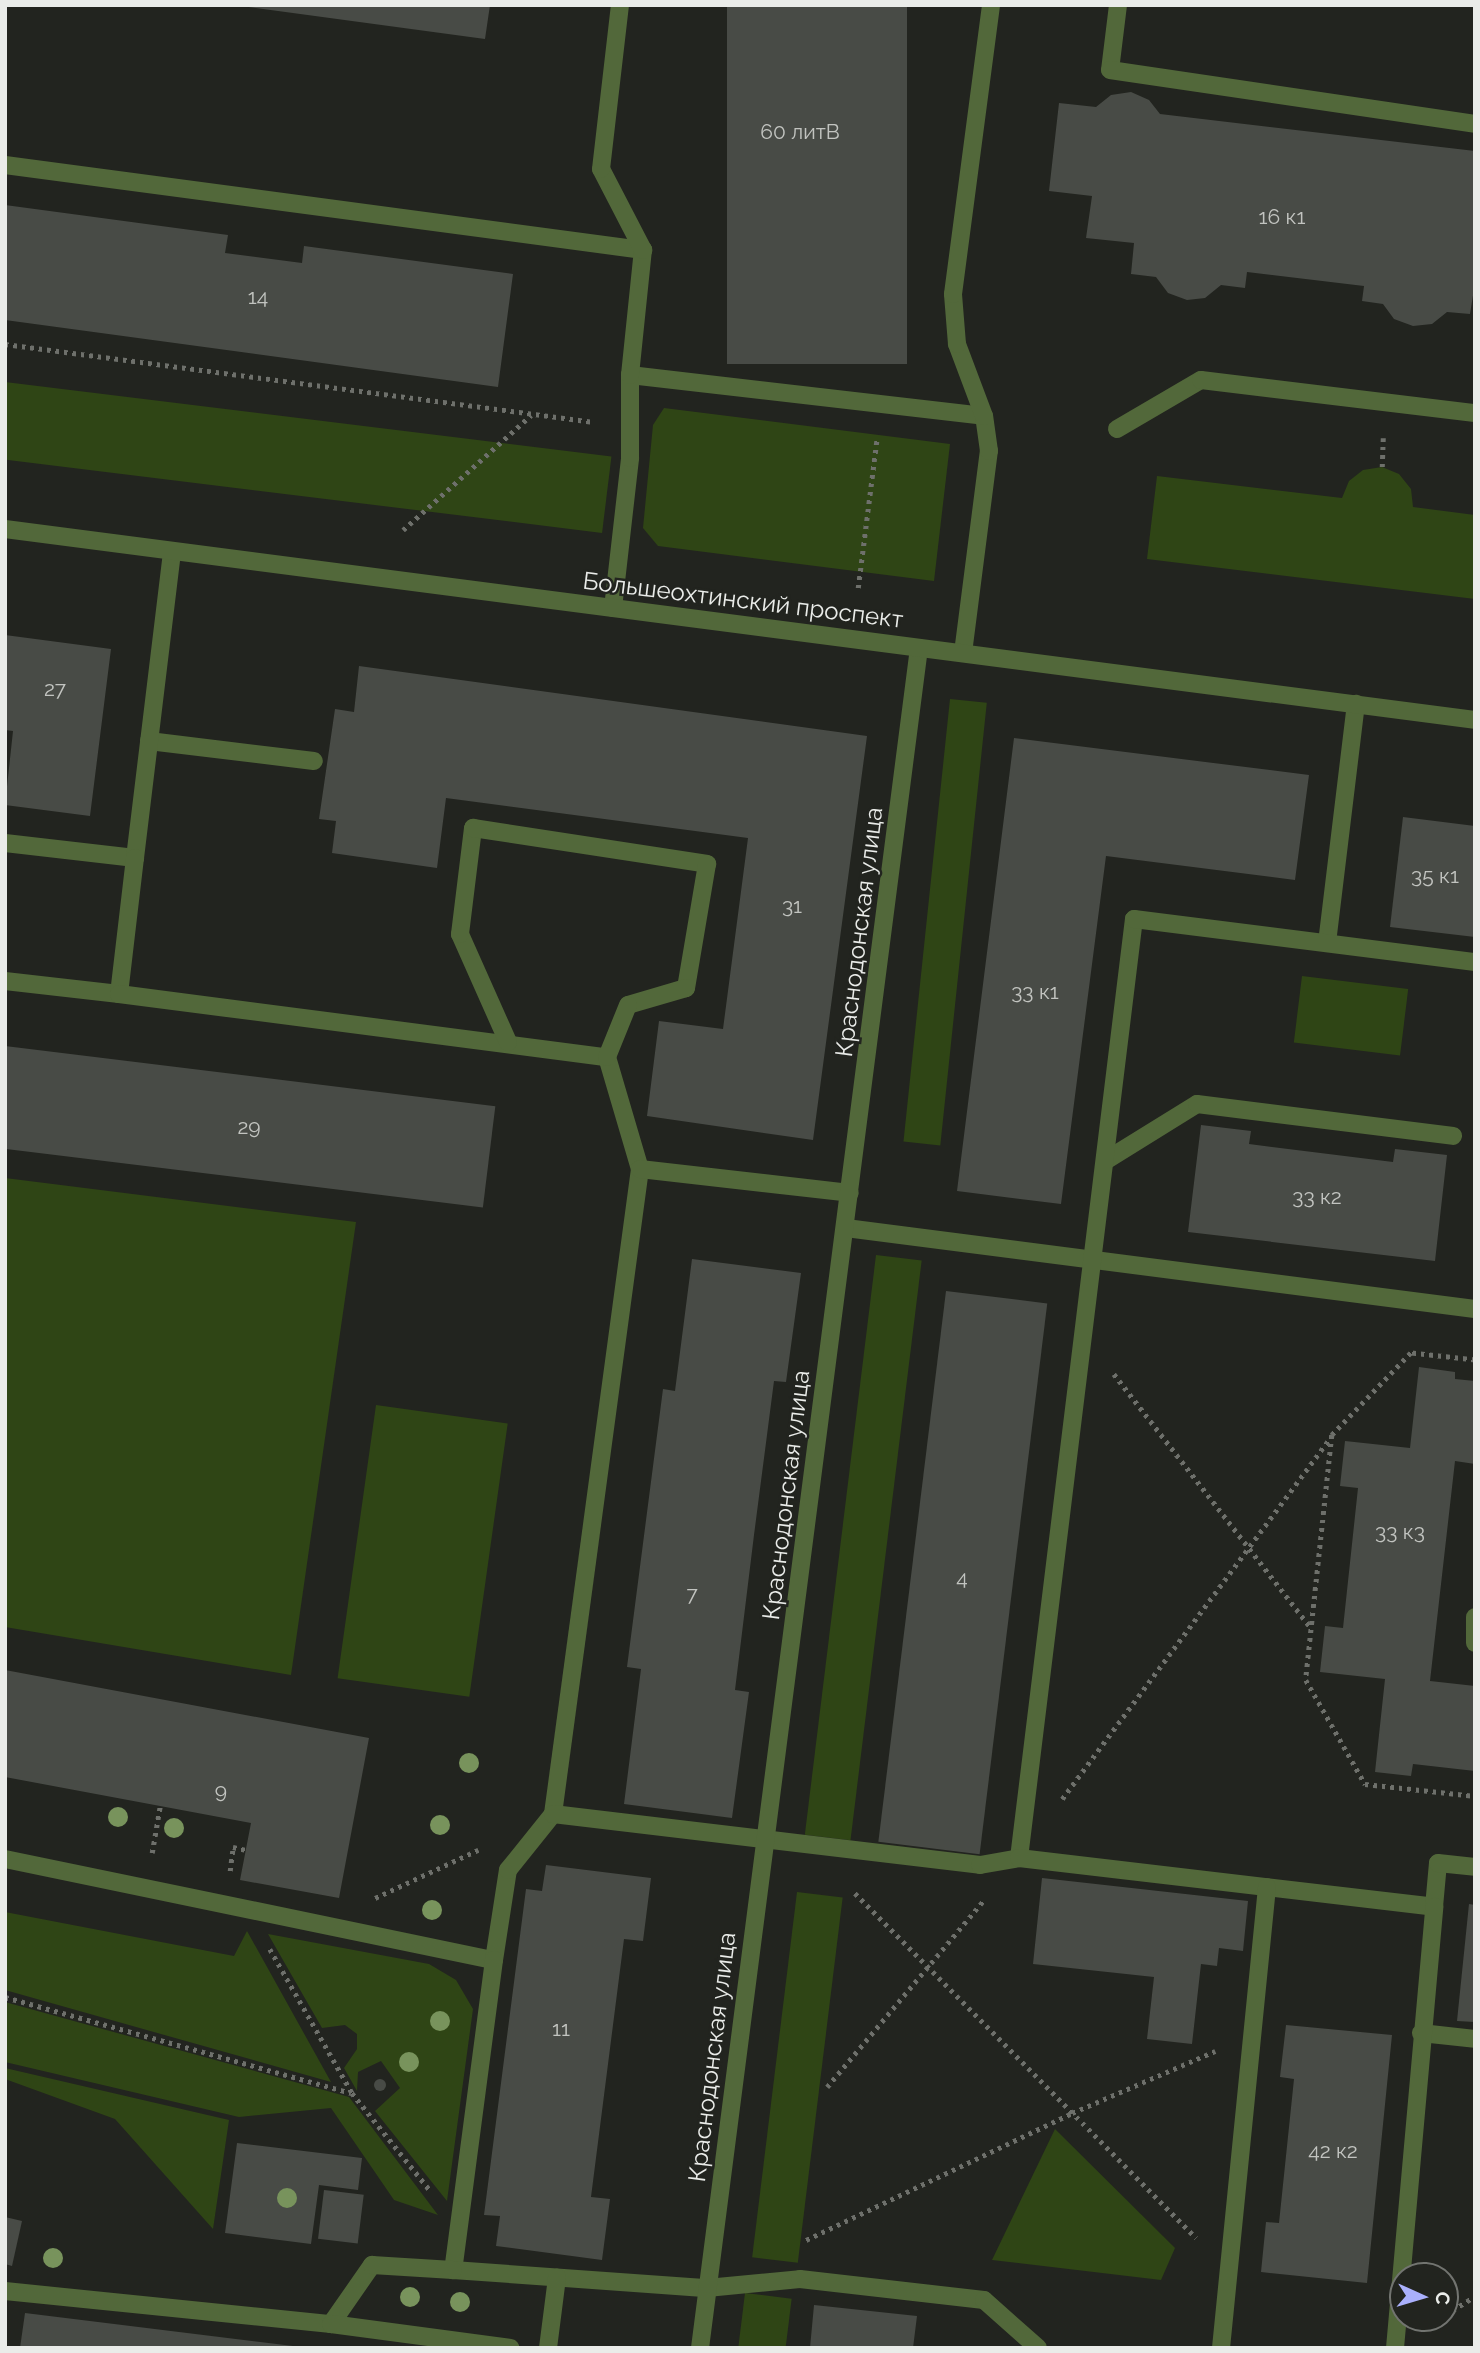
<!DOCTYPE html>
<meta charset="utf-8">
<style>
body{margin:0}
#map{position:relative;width:1480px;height:2353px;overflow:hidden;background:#22241f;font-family:Raleway,sans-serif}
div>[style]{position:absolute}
.green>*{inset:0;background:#2f4515;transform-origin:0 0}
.building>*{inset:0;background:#484b46;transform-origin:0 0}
.round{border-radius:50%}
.path>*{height:4.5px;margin-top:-2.25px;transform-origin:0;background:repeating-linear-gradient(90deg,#6e706b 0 3.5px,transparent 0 8.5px)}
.service>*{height:18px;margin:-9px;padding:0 9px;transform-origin:9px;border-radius:9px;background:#52683a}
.minor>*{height:18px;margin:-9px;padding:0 9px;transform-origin:9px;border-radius:9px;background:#52683a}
.tertiary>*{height:18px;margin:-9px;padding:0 9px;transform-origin:9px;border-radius:9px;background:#52683a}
.trees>*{width:20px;height:20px;margin:-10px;border-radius:50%;background:#78935c}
span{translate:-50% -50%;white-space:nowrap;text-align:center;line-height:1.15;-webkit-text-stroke:5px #22241f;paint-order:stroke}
.number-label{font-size:21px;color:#c2c4c0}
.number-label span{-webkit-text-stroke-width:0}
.street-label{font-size:24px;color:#eaece9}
.frame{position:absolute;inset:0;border:7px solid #eaece9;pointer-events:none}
.north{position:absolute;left:1389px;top:2262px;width:70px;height:70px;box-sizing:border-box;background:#22241f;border:2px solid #727470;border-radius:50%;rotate:94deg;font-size:19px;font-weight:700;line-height:28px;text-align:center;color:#eaece9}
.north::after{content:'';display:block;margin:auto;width:24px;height:32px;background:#aab0fc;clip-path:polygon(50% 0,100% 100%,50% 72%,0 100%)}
</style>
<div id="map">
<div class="green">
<div style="left:5px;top:382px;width:611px;height:77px;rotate:7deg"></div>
<div style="clip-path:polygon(664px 408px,950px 444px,934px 581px,658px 546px,643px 528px,653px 425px)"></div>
<div style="clip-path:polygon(1382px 467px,1399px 474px,1411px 489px,1413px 507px,1475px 515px,1475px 599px,1147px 559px,1157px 476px,1342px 498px,1349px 481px,1363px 470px)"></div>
<div style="left:950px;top:699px;width:37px;height:445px;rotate:6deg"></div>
<div style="left:1302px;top:976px;width:107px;height:67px;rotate:7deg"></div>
<div style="clip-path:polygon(5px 1178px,356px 1222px,291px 1675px,5px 1627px)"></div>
<div style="left:876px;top:1255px;width:46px;height:584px;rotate:7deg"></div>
<div style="left:376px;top:1405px;width:133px;height:276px;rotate:8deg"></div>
<div style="left:797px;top:1892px;width:46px;height:368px;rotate:7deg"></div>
<div style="clip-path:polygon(5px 1912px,234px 1956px,247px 1931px,331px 2082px,5px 1990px)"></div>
<div style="clip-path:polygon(268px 1934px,429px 1964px,456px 1980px,473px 2009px,447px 2201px,375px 2111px,400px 2088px,381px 2061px,358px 2072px,357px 2091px,344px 2068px,357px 2049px,357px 2034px,345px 2025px,322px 2028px)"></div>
<div style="clip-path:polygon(5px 2002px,349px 2097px,438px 2215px,394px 2200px,331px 2108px,239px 2117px,5px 2062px)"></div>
<div style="clip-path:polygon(5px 2068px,229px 2120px,213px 2229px,115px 2119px,5px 2079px)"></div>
<div style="clip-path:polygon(1055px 2129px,1175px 2248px,1161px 2280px,992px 2260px)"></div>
<div style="left:745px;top:2293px;width:47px;height:55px;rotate:7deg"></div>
</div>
<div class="building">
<div style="clip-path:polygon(234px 5px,490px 5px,485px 39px)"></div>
<div style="left:727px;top:5px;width:180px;height:359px"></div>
<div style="clip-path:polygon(1131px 92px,1149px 100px,1160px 114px,1475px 151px,1475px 283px,1470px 314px,1447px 312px,1432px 324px,1413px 326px,1394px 319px,1383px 304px,1362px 301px,1364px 286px,1247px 272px,1245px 288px,1221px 285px,1205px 298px,1187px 300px,1168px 293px,1156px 277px,1131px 274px,1134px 243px,1086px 238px,1092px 196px,1049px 191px,1059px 103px,1096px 107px,1111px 95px)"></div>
<div style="clip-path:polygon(5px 205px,228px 235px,225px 253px,302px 263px,304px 246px,513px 274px,498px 387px,5px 320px)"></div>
<div style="clip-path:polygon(5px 635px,111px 649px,90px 816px,5px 805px,13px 731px,5px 730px)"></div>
<div style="clip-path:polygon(359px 666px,867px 736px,813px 1140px,647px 1116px,659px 1021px,723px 1029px,748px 838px,446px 798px,437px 868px,332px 853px,336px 821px,319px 819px,335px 709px,354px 712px)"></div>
<div style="clip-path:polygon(1014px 738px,1309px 775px,1295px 880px,1106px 856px,1061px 1204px,957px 1191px)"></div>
<div style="clip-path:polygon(1403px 817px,1475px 826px,1475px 937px,1390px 927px)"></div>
<div style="left:5px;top:1046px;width:494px;height:102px;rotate:7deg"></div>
<div style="clip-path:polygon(1201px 1125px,1251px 1131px,1249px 1144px,1393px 1162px,1395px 1149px,1447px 1155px,1435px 1261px,1188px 1232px)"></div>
<div style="clip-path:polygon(692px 1259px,801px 1273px,786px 1382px,774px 1381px,754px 1535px,735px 1690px,749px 1692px,732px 1818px,624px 1804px,641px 1669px,627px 1667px,663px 1389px,675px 1391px)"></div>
<div style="left:946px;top:1291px;width:102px;height:555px;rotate:7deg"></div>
<div style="clip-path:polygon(1419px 1367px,1455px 1372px,1455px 1379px,1475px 1381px,1475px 1464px,1455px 1461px,1430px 1681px,1475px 1686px,1475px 1771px,1413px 1764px,1411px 1776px,1375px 1772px,1385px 1679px,1320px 1672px,1325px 1626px,1343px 1628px,1358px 1488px,1340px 1486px,1345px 1441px,1410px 1448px)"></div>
<div style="clip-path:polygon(5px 1670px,369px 1738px,339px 1898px,240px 1880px,251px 1823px,5px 1777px)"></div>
<div style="clip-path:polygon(546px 1865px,651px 1878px,643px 1941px,624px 1939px,591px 2197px,610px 2199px,602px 2260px,496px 2246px,500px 2216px,484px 2215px,526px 1889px,542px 1891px)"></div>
<div style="clip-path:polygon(1042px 1878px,1248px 1901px,1243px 1951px,1219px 1948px,1217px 1966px,1201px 1964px,1192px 2044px,1147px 2039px,1154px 1977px,1033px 1964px)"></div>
<div style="clip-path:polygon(1469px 1904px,1475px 1905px,1475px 2022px,1457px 2021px)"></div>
<div style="clip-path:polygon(1286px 2025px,1392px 2035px,1367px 2283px,1261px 2272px,1266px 2222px,1279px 2223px,1294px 2079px,1280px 2077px)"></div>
<div class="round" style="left:374px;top:2079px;width:12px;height:12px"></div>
<div style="clip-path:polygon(237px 2143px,362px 2158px,358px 2190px,319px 2185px,311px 2244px,225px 2233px)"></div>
<div style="left:324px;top:2190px;width:40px;height:49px;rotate:7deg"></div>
<div style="clip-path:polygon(5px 2217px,22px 2221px,12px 2266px,5px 2264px)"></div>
<div style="clip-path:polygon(814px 2305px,917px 2316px,913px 2348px,810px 2348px)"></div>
<div style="clip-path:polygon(25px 2313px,293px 2346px,292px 2348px,20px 2348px)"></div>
</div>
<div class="path">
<div style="left:5px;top:344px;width:594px;rotate:7.54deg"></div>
<div style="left:1382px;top:467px;width:29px;rotate:-88deg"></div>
<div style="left:403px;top:530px;width:172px;rotate:-41.9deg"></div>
<div style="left:858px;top:588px;width:152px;rotate:-82.8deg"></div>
<div style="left:1475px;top:1360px;width:64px;rotate:-173.8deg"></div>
<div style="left:1411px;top:1353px;width:114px;rotate:133.9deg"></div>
<div style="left:1332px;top:1435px;width:246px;rotate:96.1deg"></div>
<div style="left:1306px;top:1680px;width:120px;rotate:60.4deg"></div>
<div style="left:1365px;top:1784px;width:111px;rotate:6.2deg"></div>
<div style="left:1114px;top:1374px;width:320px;rotate:52.2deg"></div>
<div style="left:1062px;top:1799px;width:453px;rotate:-53.4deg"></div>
<div style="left:152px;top:1853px;width:48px;rotate:-80.3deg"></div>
<div style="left:230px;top:1871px;width:24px;rotate:-83deg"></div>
<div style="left:233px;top:1847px;width:13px;rotate:13deg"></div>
<div style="left:855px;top:1893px;width:485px;rotate:45.3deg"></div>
<div style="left:375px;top:1898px;width:114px;rotate:-25deg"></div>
<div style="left:270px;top:1949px;width:166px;rotate:60.3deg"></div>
<div style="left:352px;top:2093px;width:123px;rotate:51.3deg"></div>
<div style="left:5px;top:1997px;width:359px;rotate:15.5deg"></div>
<div style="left:827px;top:2087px;width:244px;rotate:-50deg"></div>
<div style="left:806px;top:2240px;width:295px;rotate:-25.5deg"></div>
<div style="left:1072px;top:2113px;width:156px;rotate:-23.4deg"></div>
<div style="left:1445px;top:2315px;width:36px;rotate:-32deg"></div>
<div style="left:1432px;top:2324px;width:11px;rotate:-34deg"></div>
</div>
<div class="service">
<div style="left:1118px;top:5px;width:65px;rotate:97deg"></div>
<div style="left:1110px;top:70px;width:369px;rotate:8.4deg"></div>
<div style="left:5px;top:165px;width:644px;rotate:7.59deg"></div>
<div style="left:630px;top:375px;width:356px;rotate:6.6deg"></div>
<div style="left:1117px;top:429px;width:97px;rotate:-30.3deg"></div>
<div style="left:1201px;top:380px;width:276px;rotate:6.9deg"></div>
<div style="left:613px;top:608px;width:151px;rotate:-83.5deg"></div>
<div style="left:630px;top:458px;width:83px;rotate:-90deg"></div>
<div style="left:630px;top:375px;width:126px;rotate:-84.1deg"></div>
<div style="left:643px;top:250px;width:91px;rotate:-117.4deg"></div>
<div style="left:601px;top:169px;width:165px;rotate:-83.4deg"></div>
<div style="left:963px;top:653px;width:204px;rotate:-82.7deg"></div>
<div style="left:989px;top:451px;width:35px;rotate:-98deg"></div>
<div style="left:984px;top:416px;width:77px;rotate:-110.6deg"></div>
<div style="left:957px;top:344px;width:50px;rotate:-94.6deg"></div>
<div style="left:953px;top:294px;width:291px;rotate:-82.5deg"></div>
<div style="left:149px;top:741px;width:166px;rotate:6.9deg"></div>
<div style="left:5px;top:843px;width:131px;rotate:6.6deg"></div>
<div style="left:135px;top:858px;width:309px;rotate:-83.1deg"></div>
<div style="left:1327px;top:943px;width:241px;rotate:-83.1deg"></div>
<div style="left:5px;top:981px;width:115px;rotate:6.5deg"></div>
<div style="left:119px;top:994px;width:137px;rotate:-83.3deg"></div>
<div style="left:119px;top:994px;width:492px;rotate:7.4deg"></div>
<div style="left:607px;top:1057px;width:117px;rotate:73.6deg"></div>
<div style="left:508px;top:1042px;width:118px;rotate:-114deg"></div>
<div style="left:460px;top:934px;width:107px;rotate:-83deg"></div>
<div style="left:473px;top:828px;width:237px;rotate:8.7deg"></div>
<div style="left:707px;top:864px;width:126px;rotate:99.6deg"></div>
<div style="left:686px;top:988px;width:60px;rotate:163.7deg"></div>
<div style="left:628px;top:1005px;width:56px;rotate:112deg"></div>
<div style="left:1105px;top:1161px;width:108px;rotate:-31.8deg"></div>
<div style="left:1197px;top:1104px;width:258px;rotate:7.1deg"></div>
<div style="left:846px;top:1228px;width:634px;rotate:7.34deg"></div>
<div style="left:1475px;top:1617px;width:26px;rotate:90deg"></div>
<div style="left:553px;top:1814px;width:651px;rotate:-82.32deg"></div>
<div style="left:640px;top:1169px;width:211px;rotate:6.5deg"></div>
<div style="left:1019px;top:1858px;width:946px;rotate:-83.02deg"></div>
<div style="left:1134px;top:919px;width:344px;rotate:7.2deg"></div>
<div style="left:5px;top:1859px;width:499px;rotate:11.7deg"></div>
<div style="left:494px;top:1960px;width:91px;rotate:-81.2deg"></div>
<div style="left:508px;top:1870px;width:72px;rotate:-51.2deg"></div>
<div style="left:553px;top:1814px;width:430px;rotate:6.8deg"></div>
<div style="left:980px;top:1865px;width:40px;rotate:-10deg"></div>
<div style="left:1019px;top:1858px;width:418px;rotate:6.7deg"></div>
<div style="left:1434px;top:1907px;width:44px;rotate:-84.8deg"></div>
<div style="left:1438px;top:1863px;width:37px;rotate:6deg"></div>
<div style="left:494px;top:1960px;width:313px;rotate:97.5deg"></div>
<div style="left:453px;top:2270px;width:255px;rotate:4.1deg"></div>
<div style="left:707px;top:2288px;width:93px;rotate:-5.5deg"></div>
<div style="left:800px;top:2279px;width:185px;rotate:6.5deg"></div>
<div style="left:984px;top:2300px;width:72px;rotate:41.6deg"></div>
<div style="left:1421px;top:2033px;width:54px;rotate:6.3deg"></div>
<div style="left:5px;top:2291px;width:328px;rotate:5.8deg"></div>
<div style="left:331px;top:2324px;width:72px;rotate:-55.2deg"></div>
<div style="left:372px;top:2265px;width:81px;rotate:3.5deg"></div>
<div style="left:331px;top:2324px;width:181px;rotate:7.6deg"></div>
<div style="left:548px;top:2348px;width:71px;rotate:-82.7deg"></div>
<div style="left:1221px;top:2348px;width:463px;rotate:-84.3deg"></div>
<div style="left:1395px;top:2348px;width:443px;rotate:-84.9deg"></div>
</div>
<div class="minor">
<div style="left:700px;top:2348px;width:1714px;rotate:-82.66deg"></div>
</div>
<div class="tertiary">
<div style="left:5px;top:529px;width:1482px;rotate:7.4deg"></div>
</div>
<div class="trees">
<div style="left:469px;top:1763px"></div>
<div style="left:118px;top:1817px"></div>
<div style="left:440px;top:1825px"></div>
<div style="left:174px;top:1828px"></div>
<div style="left:432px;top:1910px"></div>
<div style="left:440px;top:2021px"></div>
<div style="left:409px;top:2062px"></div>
<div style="left:287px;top:2198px"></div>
<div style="left:53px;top:2258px"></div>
<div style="left:410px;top:2297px"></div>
<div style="left:460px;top:2302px"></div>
</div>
<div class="number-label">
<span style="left:800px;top:132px">60 литВ</span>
<span style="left:1282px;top:217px">16 к1</span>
<span style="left:258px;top:297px">14</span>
<span style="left:55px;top:689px">27</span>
<span style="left:1435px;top:876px">35 к1</span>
<span style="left:792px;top:906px">31</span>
<span style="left:1035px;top:992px">33 к1</span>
<span style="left:249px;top:1127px">29</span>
<span style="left:1317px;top:1197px">33 к2</span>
<span style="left:1400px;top:1532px">33 к3</span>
<span style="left:962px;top:1578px">4</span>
<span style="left:692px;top:1594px">7</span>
<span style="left:221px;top:1791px">9</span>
<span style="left:561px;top:2029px">11</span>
<span style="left:1333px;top:2151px">42 к2</span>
</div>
<div class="street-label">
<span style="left:743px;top:600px;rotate:7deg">Большеохтинский проспект</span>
<span style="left:859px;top:932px;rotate:-83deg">Краснодонская улица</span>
<span style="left:786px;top:1495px;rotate:-83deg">Краснодонская улица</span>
<span style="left:712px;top:2057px;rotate:-83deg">Краснодонская улица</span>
</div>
<div class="frame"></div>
<div class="north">С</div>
</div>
